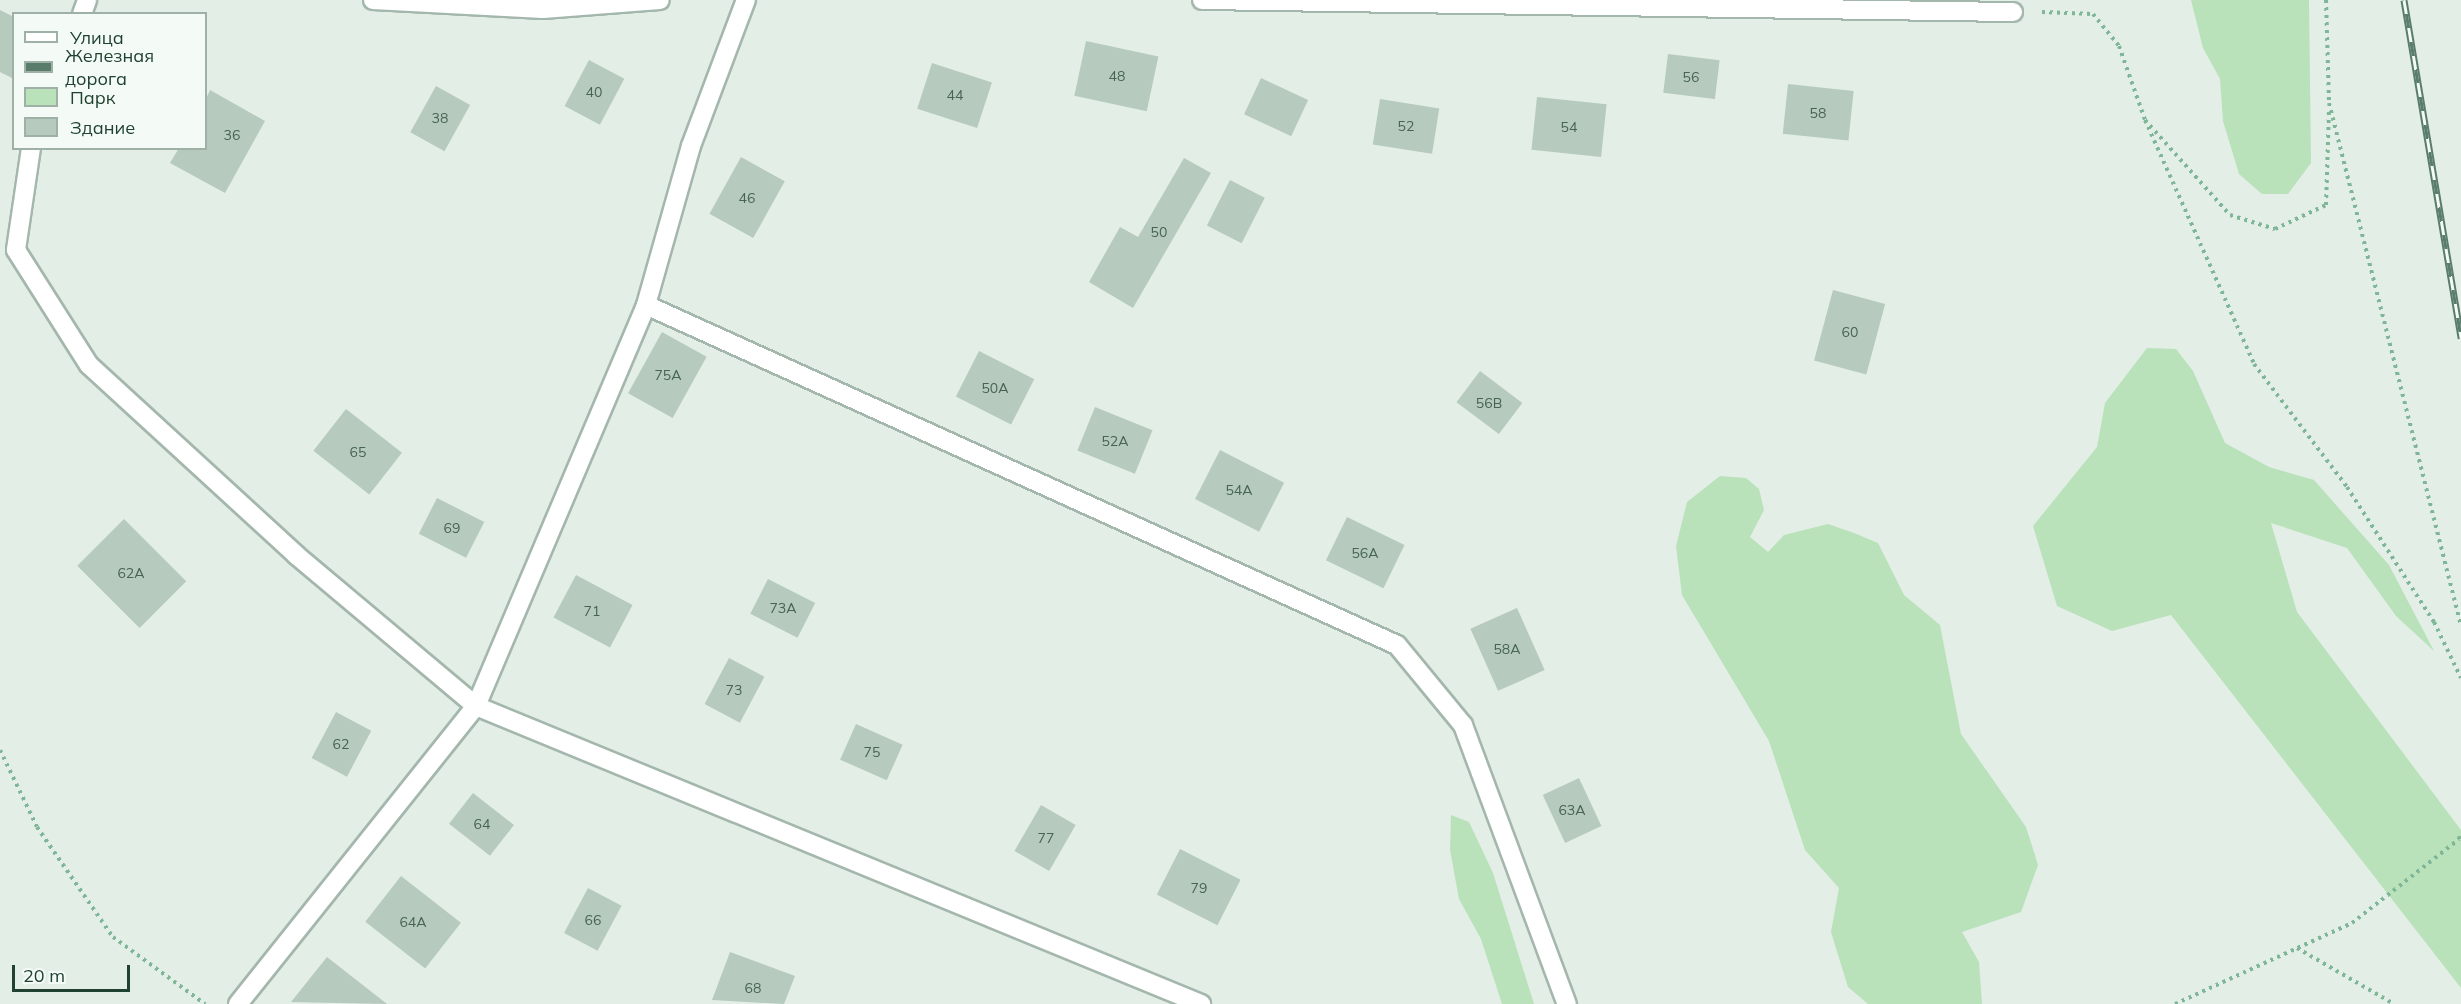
<!DOCTYPE html>
<meta charset="utf-8">
<style>
body{margin:0}
#map{position:relative;width:2461px;height:1004px;overflow:hidden;background:#e2eee6;font-family:Mulish,sans-serif}
div>[style]{position:absolute}
.green>*{inset:0;background:#b9e2ba}
.building>*{inset:0;background:#b7cabe;transform-origin:0 0}
.path>*{height:4px;margin-top:-2px;transform-origin:0;background:repeating-linear-gradient(90deg,#7fb697 0 3px,transparent 0 7.5px)}
.roads{filter:drop-shadow(2px 0 #a4b7ac) drop-shadow(-2px 0 #a4b7ac) drop-shadow(0 2px #a4b7ac) drop-shadow(0 -2px #a4b7ac)}
.street>*{height:18px;margin:-9px;padding:0 9px;transform-origin:9px;border-radius:9px;background:#fff}
.rail>*{height:7px;margin-top:-3.5px;transform-origin:0;background:repeating-linear-gradient(90deg,#f4faf5 0 14px,#5a7d6b 0 28px);box-sizing:border-box;border-block:2px solid #5a7d6b}
span{translate:-50% -50%;white-space:nowrap;text-align:center;line-height:1.15;-webkit-text-stroke:6px #f4faf5;paint-order:stroke}
.number-label{font-size:14px;color:#466454}
.number-label span{-webkit-text-stroke-width:0}
.legend{position:absolute;left:12px;top:12px;width:195px;height:138px;box-sizing:border-box;background:#f4faf5;border:2px solid #9fb0a6;margin:0;padding:8px 10px;list-style:none;font-size:18px;color:#204230}
.legend li{display:flex;align-items:center;gap:12px;height:30px}
.legend b{width:30px;border:2px solid #9fb0a6}
.scale{position:absolute;left:12px;top:965px;width:118px;height:27px;box-sizing:border-box;border:3px solid #204230;border-top:0;padding-left:8px;font-size:18px;line-height:21px;white-space:nowrap;color:#204230;-webkit-text-stroke:4px #f4faf5;paint-order:stroke}
</style>
<div id="map">
<div class="green">
<div style="clip-path:polygon(2191px 0,2309px 0,2311px 163px,2288px 194px,2262px 194px,2239px 174px,2223px 121px,2220px 79px,2203px 48px)"></div>
<div style="clip-path:polygon(2147px 348px,2176px 349px,2193px 371px,2225px 443px,2269px 467px,2314px 480px,2389px 565px,2434px 651px,2396px 616px,2347px 548px,2271px 523px,2297px 612px,2461px 830px,2461px 988px,2171px 615px,2112px 631px,2057px 606px,2033px 526px,2097px 447px,2105px 403px)"></div>
<div style="clip-path:polygon(1720px 476px,1746px 478px,1759px 489px,1764px 510px,1750px 537px,1768px 552px,1784px 535px,1828px 524px,1854px 533px,1878px 543px,1904px 595px,1940px 625px,1961px 734px,2026px 827px,2038px 865px,2021px 912px,1962px 932px,1979px 962px,1982px 1004px,1868px 1004px,1848px 987px,1831px 932px,1839px 888px,1805px 850px,1769px 741px,1682px 595px,1676px 546px,1687px 502px)"></div>
<div style="clip-path:polygon(1451px 815px,1469px 822px,1493px 873px,1534px 1004px,1502px 1004px,1481px 939px,1459px 899px,1450px 850px)"></div>
</div>
<div class="building">
<div style="clip-path:polygon(0 10px,14px 17px,14px 79px,0 72px)"></div>
<div style="left:1086px;top:41px;width:74px;height:56px;rotate:12deg"></div>
<div style="left:1668px;top:54px;width:52px;height:39px;rotate:7deg"></div>
<div style="left:589px;top:60px;width:40px;height:52px;rotate:28deg"></div>
<div style="left:932px;top:63px;width:63px;height:48px;rotate:18deg"></div>
<div style="left:1261px;top:78px;width:52px;height:40px;rotate:25deg"></div>
<div style="left:1788px;top:84px;width:66px;height:50px;rotate:6deg"></div>
<div style="left:436px;top:86px;width:39px;height:53px;rotate:29deg"></div>
<div style="clip-path:polygon(210px 90px,265px 121px,225px 193px,170px 163px,179px 148px,206px 148px,206px 99px)"></div>
<div style="left:1537px;top:97px;width:70px;height:53px;rotate:6deg"></div>
<div style="left:1380px;top:99px;width:60px;height:46px;rotate:9deg"></div>
<div style="left:741px;top:157px;width:50px;height:65px;rotate:29deg"></div>
<div style="clip-path:polygon(1184px 158px,1211px 173px,1133px 308px,1089px 282px,1120px 227px,1138px 237px)"></div>
<div style="left:1230px;top:180px;width:39px;height:51px;rotate:27deg"></div>
<div style="left:1833px;top:290px;width:54px;height:73px;rotate:15deg"></div>
<div style="left:662px;top:332px;width:51px;height:70px;rotate:29deg"></div>
<div style="left:979px;top:351px;width:62px;height:51px;rotate:27deg"></div>
<div style="left:1480px;top:371px;width:53px;height:39px;rotate:37deg"></div>
<div style="left:1095px;top:407px;width:62px;height:47px;rotate:22deg"></div>
<div style="left:346px;top:409px;width:71px;height:53px;rotate:38deg"></div>
<div style="left:1220px;top:450px;width:72px;height:55px;rotate:27deg"></div>
<div style="left:437px;top:498px;width:53px;height:40px;rotate:27deg"></div>
<div style="left:1347px;top:517px;width:64px;height:48px;rotate:26deg"></div>
<div style="left:124px;top:519px;width:88px;height:66px;rotate:45deg"></div>
<div style="left:576px;top:575px;width:64px;height:48px;rotate:28deg"></div>
<div style="left:768px;top:579px;width:53px;height:39px;rotate:27deg"></div>
<div style="left:1517px;top:608px;width:68px;height:51px;rotate:66deg"></div>
<div style="left:729px;top:658px;width:40px;height:52px;rotate:28deg"></div>
<div style="left:336px;top:712px;width:40px;height:52px;rotate:28deg"></div>
<div style="left:856px;top:724px;width:51px;height:39px;rotate:24deg"></div>
<div style="left:1579px;top:778px;width:53px;height:40px;rotate:65deg"></div>
<div style="left:473px;top:793px;width:52px;height:39px;rotate:38deg"></div>
<div style="left:1041px;top:805px;width:40px;height:53px;rotate:30deg"></div>
<div style="left:1180px;top:849px;width:68px;height:51px;rotate:27deg"></div>
<div style="left:401px;top:876px;width:76px;height:58px;rotate:38deg"></div>
<div style="left:588px;top:888px;width:38px;height:51px;rotate:28deg"></div>
<div style="clip-path:polygon(730px 952px,795px 976px,784px 1004px,712px 1000px)"></div>
<div style="clip-path:polygon(327px 957px,387px 1004px,291px 1002px)"></div>
</div>
<div class="path">
<div style="left:2326px;top:0;width:103px;rotate:88.3deg"></div>
<div style="left:2329px;top:103px;width:539px;rotate:75.83deg"></div>
<div style="left:2042px;top:12px;width:51px;rotate:2.2deg"></div>
<div style="left:2093px;top:14px;width:41px;rotate:50.9deg"></div>
<div style="left:2119px;top:46px;width:78px;rotate:70.6deg"></div>
<div style="left:2145px;top:120px;width:127px;rotate:48.2deg"></div>
<div style="left:2230px;top:215px;width:47px;rotate:17.3deg"></div>
<div style="left:2275px;top:229px;width:56px;rotate:-25.2deg"></div>
<div style="left:2326px;top:205px;width:95px;rotate:-88.2deg"></div>
<div style="left:2145px;top:120px;width:267px;rotate:65.9deg"></div>
<div style="left:2254px;top:364px;width:154px;rotate:52.9deg"></div>
<div style="left:2347px;top:487px;width:161px;rotate:57.2deg"></div>
<div style="left:2434px;top:622px;width:62px;rotate:64.3deg"></div>
<div style="left:0;top:750px;width:85px;rotate:64.3deg"></div>
<div style="left:37px;top:827px;width:134px;rotate:55.4deg"></div>
<div style="left:113px;top:937px;width:114px;rotate:36.1deg"></div>
<div style="left:2297px;top:948px;width:112px;rotate:30deg"></div>
<div style="left:2175px;top:1004px;width:195px;rotate:-24.6deg"></div>
<div style="left:2352px;top:923px;width:136px;rotate:-38.1deg"></div>
<div style="left:2459px;top:839px;width:7px;rotate:-74deg"></div>
</div>
<div class="roads">
<div class="street">
<div style="left:373px;top:0;width:170px;rotate:3deg"></div>
<div style="left:543px;top:9px;width:117px;rotate:-4.4deg"></div>
<div style="left:1202px;top:0;width:811px;rotate:0.85deg"></div>
<div style="left:82px;top:14px;width:15px;rotate:-70deg"></div>
<div style="left:31px;top:148px;width:103px;rotate:98.4deg"></div>
<div style="left:16px;top:250px;width:136px;rotate:57.6deg"></div>
<div style="left:89px;top:365px;width:281px;rotate:42.5deg"></div>
<div style="left:296px;top:555px;width:235px;rotate:40deg"></div>
<div style="left:476px;top:706px;width:784px;rotate:22.34deg"></div>
<div style="left:646px;top:305px;width:824px;rotate:24.36deg"></div>
<div style="left:1397px;top:645px;width:104px;rotate:50.5deg"></div>
<div style="left:1463px;top:725px;width:298px;rotate:69.6deg"></div>
<div style="left:238px;top:1004px;width:381px;rotate:-51.4deg"></div>
<div style="left:476px;top:706px;width:436px;rotate:-67deg"></div>
<div style="left:646px;top:305px;width:165px;rotate:-74.2deg"></div>
<div style="left:691px;top:146px;width:156px;rotate:-69.4deg"></div>
</div>
</div>
<div class="rail">
<div style="left:2404px;top:0;width:343px;rotate:80.4deg"></div>
</div>
<div class="number-label">
<span style="left:1117px;top:76px">48</span>
<span style="left:1691px;top:77px">56</span>
<span style="left:594px;top:92px">40</span>
<span style="left:955px;top:95px">44</span>
<span style="left:1818px;top:113px">58</span>
<span style="left:440px;top:118px">38</span>
<span style="left:1406px;top:126px">52</span>
<span style="left:1569px;top:127px">54</span>
<span style="left:232px;top:135px">36</span>
<span style="left:747px;top:198px">46</span>
<span style="left:1159px;top:232px">50</span>
<span style="left:1850px;top:332px">60</span>
<span style="left:668px;top:375px">75А</span>
<span style="left:995px;top:388px">50А</span>
<span style="left:1489px;top:403px">56В</span>
<span style="left:1115px;top:441px">52А</span>
<span style="left:358px;top:452px">65</span>
<span style="left:1239px;top:490px">54А</span>
<span style="left:452px;top:528px">69</span>
<span style="left:1365px;top:553px">56А</span>
<span style="left:131px;top:573px">62А</span>
<span style="left:783px;top:608px">73А</span>
<span style="left:592px;top:611px">71</span>
<span style="left:1507px;top:649px">58А</span>
<span style="left:734px;top:690px">73</span>
<span style="left:341px;top:744px">62</span>
<span style="left:872px;top:752px">75</span>
<span style="left:1572px;top:810px">63А</span>
<span style="left:482px;top:824px">64</span>
<span style="left:1046px;top:838px">77</span>
<span style="left:1199px;top:888px">79</span>
<span style="left:593px;top:920px">66</span>
<span style="left:413px;top:922px">64А</span>
<span style="left:753px;top:988px">68</span>
</div>
<ul class="legend">
<li><b style="height:8px;background:#fff"></b>Улица</li>
<li><b style="height:8px;background:#5a7d6b"></b>Железная дорога</li>
<li><b style="height:16px;background:#b9e2ba"></b>Парк</li>
<li><b style="height:16px;background:#b7cabe"></b>Здание</li>
</ul>
<div class="scale">20 m</div>
</div>
